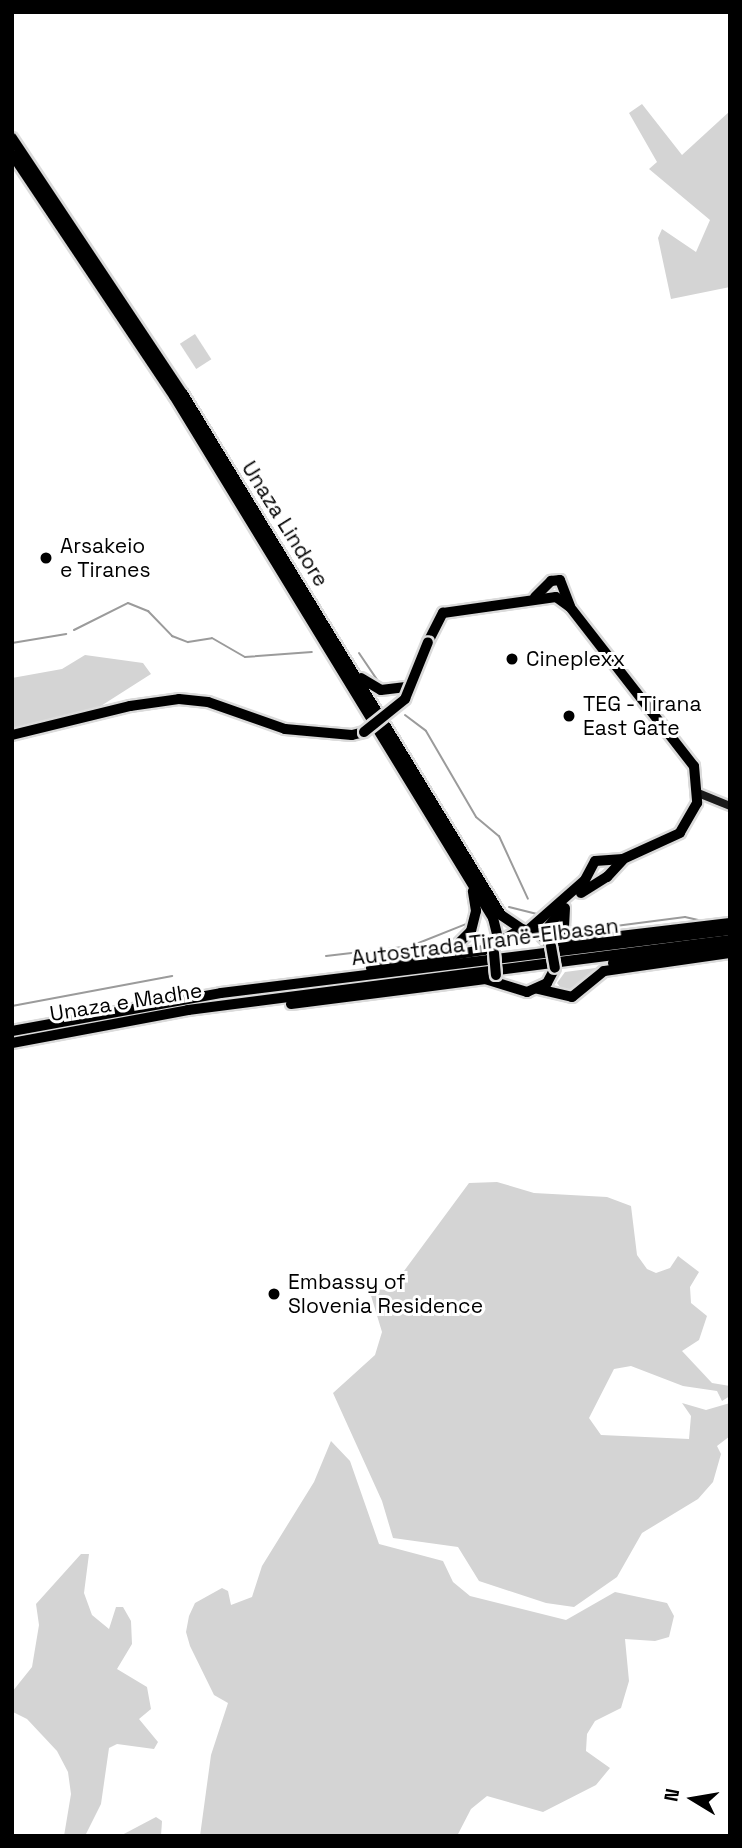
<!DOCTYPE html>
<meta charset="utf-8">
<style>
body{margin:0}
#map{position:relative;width:742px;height:1848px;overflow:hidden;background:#fff;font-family:"Space Grotesk",sans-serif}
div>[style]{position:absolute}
.green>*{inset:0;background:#d4d4d4;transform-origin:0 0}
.stream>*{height:2px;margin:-1px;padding:0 1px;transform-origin:1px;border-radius:1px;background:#9b9b9b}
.roads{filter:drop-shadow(2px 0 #dbdbdb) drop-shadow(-2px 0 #dbdbdb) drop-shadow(0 2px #dbdbdb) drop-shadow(0 -2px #dbdbdb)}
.secondary>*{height:8px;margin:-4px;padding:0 4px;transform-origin:4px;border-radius:4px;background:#1a1a1a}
.primary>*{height:10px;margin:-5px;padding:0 5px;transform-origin:5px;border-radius:5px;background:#000}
.highway>*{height:10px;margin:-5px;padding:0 5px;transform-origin:5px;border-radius:5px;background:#000}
.bridges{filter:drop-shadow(2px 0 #dbdbdb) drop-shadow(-2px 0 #dbdbdb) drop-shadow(0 2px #dbdbdb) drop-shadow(0 -2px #dbdbdb)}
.primary-bridge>*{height:10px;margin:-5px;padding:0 5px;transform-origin:5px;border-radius:5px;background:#000}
.highway-bridge>*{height:10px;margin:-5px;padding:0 5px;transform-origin:5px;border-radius:5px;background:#000}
.dots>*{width:19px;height:19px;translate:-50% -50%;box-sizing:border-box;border:4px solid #fff;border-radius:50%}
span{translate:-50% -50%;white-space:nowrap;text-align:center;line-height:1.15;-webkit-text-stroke:6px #fff;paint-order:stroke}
.street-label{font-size:21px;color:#000}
.poi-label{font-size:21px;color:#000}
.left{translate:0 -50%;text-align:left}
.frame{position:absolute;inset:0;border:14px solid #000;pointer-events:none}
.north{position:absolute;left:658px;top:1764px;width:70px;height:70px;-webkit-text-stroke:5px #fff;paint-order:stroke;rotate:281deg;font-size:19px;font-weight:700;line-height:28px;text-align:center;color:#000}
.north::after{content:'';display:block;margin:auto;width:24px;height:32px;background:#000;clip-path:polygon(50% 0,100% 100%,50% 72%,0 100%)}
</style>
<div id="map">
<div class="green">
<div style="clip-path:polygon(642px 104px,682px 155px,730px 111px,730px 287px,671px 299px,658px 238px,662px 229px,696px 252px,710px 220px,649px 169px,657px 162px,629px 113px)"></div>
<div style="left:195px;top:334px;width:30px;height:18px;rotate:57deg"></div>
<div style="clip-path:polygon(85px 655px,143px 663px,151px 674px,93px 711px,12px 732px,12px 678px,62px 669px)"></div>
<div style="clip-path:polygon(603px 967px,577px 993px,565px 993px,557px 983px,565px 972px)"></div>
<div style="clip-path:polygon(497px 1182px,534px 1193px,607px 1197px,631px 1206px,637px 1255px,647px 1269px,656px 1273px,670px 1268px,678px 1256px,699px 1272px,690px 1287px,691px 1303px,707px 1316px,699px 1340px,682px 1351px,712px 1383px,730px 1386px,730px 1396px,722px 1401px,717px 1391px,683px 1386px,631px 1366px,614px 1369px,589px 1418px,601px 1435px,689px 1439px,691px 1416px,682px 1403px,706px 1410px,730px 1403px,730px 1436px,717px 1446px,721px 1454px,713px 1482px,698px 1499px,642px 1533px,617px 1577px,574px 1607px,546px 1603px,479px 1581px,458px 1547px,393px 1538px,382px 1501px,333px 1393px,375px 1355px,382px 1332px,369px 1289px,390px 1290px,469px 1183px)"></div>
<div style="clip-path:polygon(331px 1441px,350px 1461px,379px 1544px,443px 1561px,453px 1582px,470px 1596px,566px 1620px,615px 1592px,667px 1603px,674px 1616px,669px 1637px,655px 1641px,625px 1639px,629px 1681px,621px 1708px,595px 1721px,587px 1734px,586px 1751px,610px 1768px,596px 1785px,543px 1812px,487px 1796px,471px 1809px,457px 1836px,200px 1836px,211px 1755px,228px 1703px,214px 1695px,190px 1646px,186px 1632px,189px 1616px,195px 1603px,222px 1588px,228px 1591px,231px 1605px,252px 1597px,262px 1566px,314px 1482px)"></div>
<div style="clip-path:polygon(81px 1554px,89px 1554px,84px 1593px,92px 1615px,109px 1629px,116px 1607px,123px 1607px,131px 1621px,132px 1644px,117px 1669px,147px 1687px,151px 1709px,139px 1719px,158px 1742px,154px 1749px,117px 1744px,109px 1748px,101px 1804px,85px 1836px,64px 1836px,71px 1794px,68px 1772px,57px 1751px,27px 1719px,13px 1712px,12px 1692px,32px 1667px,39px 1625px,36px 1604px)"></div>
<div style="clip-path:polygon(156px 1817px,162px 1821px,161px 1836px,120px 1836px)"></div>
</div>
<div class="stream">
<div style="left:74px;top:630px;width:60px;rotate:-26.6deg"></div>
<div style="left:128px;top:603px;width:22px;rotate:22deg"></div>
<div style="left:148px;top:611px;width:35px;rotate:46deg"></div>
<div style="left:172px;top:636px;width:17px;rotate:21deg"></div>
<div style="left:188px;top:642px;width:24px;rotate:-9deg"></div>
<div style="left:212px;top:638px;width:38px;rotate:30deg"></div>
<div style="left:245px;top:657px;width:67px;rotate:-4.3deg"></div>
<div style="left:12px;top:643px;width:55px;rotate:-9.5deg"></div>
<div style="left:359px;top:653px;width:37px;rotate:56deg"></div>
<div style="left:405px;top:715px;width:26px;rotate:37deg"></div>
<div style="left:426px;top:731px;width:99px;rotate:59.8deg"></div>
<div style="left:476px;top:817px;width:30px;rotate:40deg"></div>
<div style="left:499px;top:836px;width:69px;rotate:65.3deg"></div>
<div style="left:509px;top:907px;width:33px;rotate:14deg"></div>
<div style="left:577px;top:931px;width:109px;rotate:-7.4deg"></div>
<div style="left:685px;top:917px;width:18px;rotate:13deg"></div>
<div style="left:326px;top:956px;width:86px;rotate:-6.7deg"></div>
<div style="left:411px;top:946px;width:59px;rotate:-21.8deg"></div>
<div style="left:12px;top:1006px;width:163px;rotate:-10.6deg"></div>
</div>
<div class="roads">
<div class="secondary">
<div style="left:698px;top:793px;width:35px;rotate:22deg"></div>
</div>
<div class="primary">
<div style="left:535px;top:597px;width:23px;rotate:-45deg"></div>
<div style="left:551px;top:581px;width:9px;rotate:-6deg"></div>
<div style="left:560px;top:580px;width:28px;rotate:69deg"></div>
<div style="left:428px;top:642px;width:33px;rotate:-63deg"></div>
<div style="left:443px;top:613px;width:114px;rotate:-8.1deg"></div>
<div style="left:556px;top:597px;width:17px;rotate:36deg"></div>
<div style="left:570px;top:607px;width:202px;rotate:52.1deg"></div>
<div style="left:694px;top:766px;width:37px;rotate:85deg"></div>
<div style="left:697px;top:803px;width:34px;rotate:120deg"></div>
<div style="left:680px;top:833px;width:63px;rotate:155.5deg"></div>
<div style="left:623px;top:859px;width:28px;rotate:176deg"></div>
<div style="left:595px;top:861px;width:21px;rotate:118deg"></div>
<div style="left:585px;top:880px;width:76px;rotate:138.7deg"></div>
<div style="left:12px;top:735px;width:122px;rotate:-13.8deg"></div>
<div style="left:130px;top:706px;width:49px;rotate:-8.1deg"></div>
<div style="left:179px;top:699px;width:29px;rotate:6deg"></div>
<div style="left:208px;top:702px;width:82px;rotate:19.3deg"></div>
<div style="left:285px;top:729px;width:67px;rotate:5.1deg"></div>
<div style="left:352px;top:735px;width:12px;rotate:-14deg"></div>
<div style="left:581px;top:893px;width:31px;rotate:-32deg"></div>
<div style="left:607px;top:877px;width:23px;rotate:-47deg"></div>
<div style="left:565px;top:908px;width:22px;rotate:93deg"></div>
<div style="left:564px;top:930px;width:20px;rotate:24deg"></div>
<div style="left:547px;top:939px;width:13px;rotate:-81deg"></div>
<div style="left:549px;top:926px;width:18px;rotate:-52deg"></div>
<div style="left:538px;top:989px;width:35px;rotate:13deg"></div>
<div style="left:572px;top:997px;width:41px;rotate:-39.1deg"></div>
<div style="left:604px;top:971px;width:127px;rotate:-8.1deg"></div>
</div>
<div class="highway">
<div style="left:12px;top:138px;width:308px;rotate:56.3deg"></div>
<div style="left:183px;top:394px;width:610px;rotate:58.6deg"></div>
<div style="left:501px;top:915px;width:25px;rotate:34deg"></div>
<div style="left:12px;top:154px;width:291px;rotate:56.2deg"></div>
<div style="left:174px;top:396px;width:612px;rotate:58.57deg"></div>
<div style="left:493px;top:918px;width:25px;rotate:76deg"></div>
<div style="left:361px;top:678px;width:23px;rotate:31deg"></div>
<div style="left:381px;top:690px;width:23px;rotate:-7deg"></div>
<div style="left:548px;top:941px;width:30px"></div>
<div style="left:578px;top:941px;width:153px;rotate:-6.8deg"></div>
<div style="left:445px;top:957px;width:37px;rotate:-45deg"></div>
<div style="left:471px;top:931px;width:21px;rotate:-76deg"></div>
<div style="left:476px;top:911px;width:20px;rotate:-99deg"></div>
<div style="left:613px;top:963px;width:118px;rotate:-7.3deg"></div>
<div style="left:371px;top:968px;width:114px;rotate:-9.1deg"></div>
<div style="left:484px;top:950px;width:43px;rotate:-28.9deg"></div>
<div style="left:522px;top:929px;width:17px;rotate:13deg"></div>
<div style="left:539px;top:933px;width:18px;rotate:47deg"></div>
<div style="left:291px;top:1004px;width:196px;rotate:-7.3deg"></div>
<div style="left:485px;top:979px;width:44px;rotate:17.2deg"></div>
<div style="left:527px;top:992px;width:22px;rotate:-24deg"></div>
<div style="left:547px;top:983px;width:17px;rotate:-62deg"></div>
<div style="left:12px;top:1031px;width:212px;rotate:-10.3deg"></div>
<div style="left:221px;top:993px;width:513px;rotate:-7.06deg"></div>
<div style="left:12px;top:1043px;width:179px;rotate:-10.6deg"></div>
<div style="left:188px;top:1010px;width:547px;rotate:-7.36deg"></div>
</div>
</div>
<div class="bridges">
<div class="primary-bridge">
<div style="left:364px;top:732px;width:53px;rotate:-38.8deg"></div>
<div style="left:405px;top:699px;width:61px;rotate:-68deg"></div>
</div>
<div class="highway-bridge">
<div style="left:551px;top:946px;width:22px;rotate:80deg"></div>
<div style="left:494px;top:953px;width:22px;rotate:85deg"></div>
</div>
</div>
<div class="dots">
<div style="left:46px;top:558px;background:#000"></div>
<div style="left:512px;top:659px;background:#000"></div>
<div style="left:569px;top:716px;background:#000"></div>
<div style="left:274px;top:1294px;background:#000"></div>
</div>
<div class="street-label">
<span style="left:285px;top:524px;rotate:58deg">Unaza Lindore</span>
<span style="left:485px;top:942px;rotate:-7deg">Autostrada Tiranë-Elbasan</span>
<span style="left:126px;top:1002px;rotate:-9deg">Unaza e Madhe</span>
</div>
<div class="poi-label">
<span class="left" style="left:60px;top:558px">Arsakeio<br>e Tiranes</span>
<span class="left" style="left:526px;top:659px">Cineplexx</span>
<span class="left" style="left:583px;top:716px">TEG - Tirana<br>East Gate</span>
<span class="left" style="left:288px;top:1294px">Embassy of<br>Slovenia Residence</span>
</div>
<div class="frame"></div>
<div class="north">N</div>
</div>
